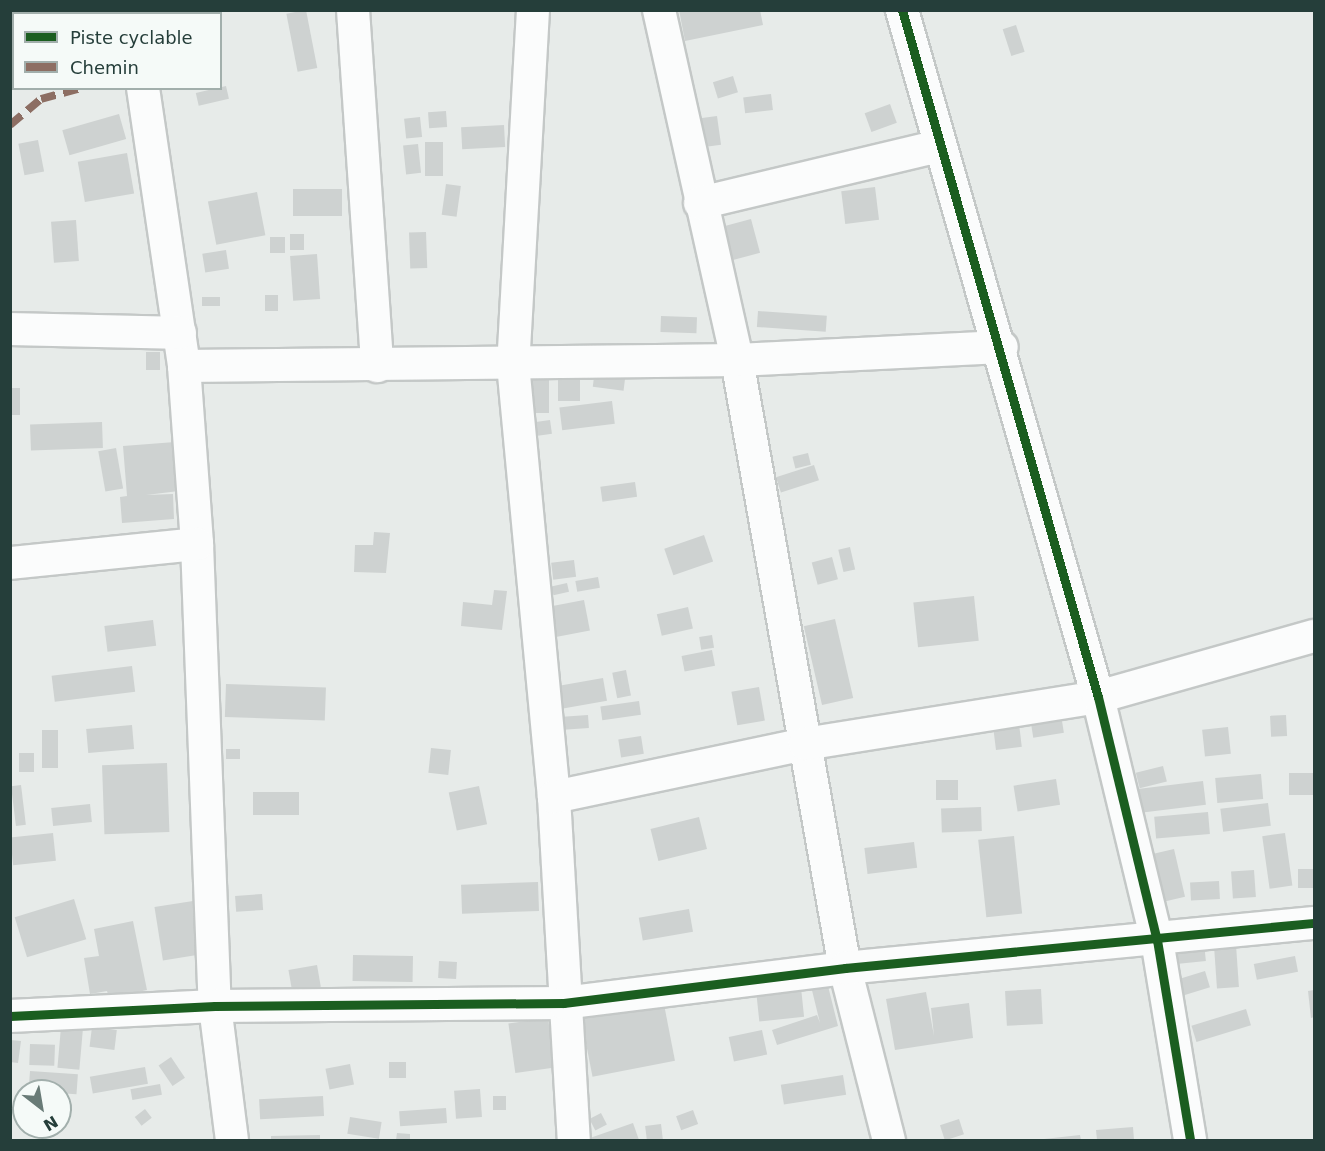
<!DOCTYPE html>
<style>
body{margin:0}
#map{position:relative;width:1325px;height:1151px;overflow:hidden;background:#e7ebe9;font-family:"DejaVu Sans",sans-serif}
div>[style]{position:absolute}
.building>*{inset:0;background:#ced2d1;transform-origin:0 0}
.roads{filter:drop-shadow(2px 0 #c4c8c7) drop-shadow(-2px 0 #c4c8c7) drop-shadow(0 2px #c4c8c7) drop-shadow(0 -2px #c4c8c7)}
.street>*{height:32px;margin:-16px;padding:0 16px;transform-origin:16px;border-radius:16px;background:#fbfcfc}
.quiet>*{height:8px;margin-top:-4px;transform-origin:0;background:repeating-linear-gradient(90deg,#8d6e63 0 15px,transparent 0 23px)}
.cycleway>*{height:9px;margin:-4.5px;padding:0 4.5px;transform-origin:4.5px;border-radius:4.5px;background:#1b5e20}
span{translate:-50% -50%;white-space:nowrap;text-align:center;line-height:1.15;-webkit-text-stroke:6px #f5faf8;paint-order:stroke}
.frame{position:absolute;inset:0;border:12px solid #253e3a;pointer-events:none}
.legend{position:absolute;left:12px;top:12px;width:210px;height:78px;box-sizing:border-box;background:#f5faf8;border:2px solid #a2afac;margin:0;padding:8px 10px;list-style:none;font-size:18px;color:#253e3a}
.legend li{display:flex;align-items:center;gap:12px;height:30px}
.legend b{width:30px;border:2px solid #a2afac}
.north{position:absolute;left:12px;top:1079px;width:60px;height:60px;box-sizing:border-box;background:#f5faf8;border:2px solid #a2afac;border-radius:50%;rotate:149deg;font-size:16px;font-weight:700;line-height:24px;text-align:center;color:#253e3a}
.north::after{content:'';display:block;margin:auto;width:21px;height:27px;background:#697b77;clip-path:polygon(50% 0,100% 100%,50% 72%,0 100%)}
</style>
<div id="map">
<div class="building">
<div style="clip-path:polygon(10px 10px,39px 10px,39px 14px,14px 14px,10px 20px)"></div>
<div style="left:306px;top:10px;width:59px;height:20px;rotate:79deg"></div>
<div style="clip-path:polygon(679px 10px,760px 10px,763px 25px,685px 41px)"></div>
<div style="left:1016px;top:25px;width:28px;height:14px;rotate:72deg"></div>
<div style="left:733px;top:76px;width:17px;height:21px;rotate:73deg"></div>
<div style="left:226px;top:86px;width:13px;height:31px;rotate:77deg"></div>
<div style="left:771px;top:94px;width:16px;height:28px;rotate:83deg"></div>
<div style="left:890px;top:104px;width:20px;height:27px;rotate:70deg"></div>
<div style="left:446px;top:111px;width:16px;height:18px;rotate:86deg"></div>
<div style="left:119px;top:114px;width:26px;height:59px;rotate:74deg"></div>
<div style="left:717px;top:116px;width:29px;height:17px;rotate:82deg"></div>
<div style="left:420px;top:117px;width:20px;height:16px;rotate:84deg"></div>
<div style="left:504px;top:125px;width:22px;height:43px;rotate:87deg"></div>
<div style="left:38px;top:140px;width:32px;height:20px;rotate:79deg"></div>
<div style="left:425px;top:142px;width:18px;height:34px"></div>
<div style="left:418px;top:144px;width:29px;height:15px;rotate:84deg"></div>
<div style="left:127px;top:153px;width:41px;height:50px;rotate:80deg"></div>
<div style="left:446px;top:184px;width:15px;height:31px;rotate:8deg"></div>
<div style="left:875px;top:187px;width:33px;height:34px;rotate:83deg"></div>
<div style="left:293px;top:189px;width:49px;height:27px"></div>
<div style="left:257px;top:192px;width:44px;height:50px;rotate:79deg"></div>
<div style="left:751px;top:219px;width:35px;height:28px;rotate:75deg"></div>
<div style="left:76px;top:220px;width:41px;height:25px;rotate:86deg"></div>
<div style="left:426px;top:232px;width:36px;height:17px;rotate:88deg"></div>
<div style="left:290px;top:234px;width:14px;height:16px"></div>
<div style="left:270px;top:237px;width:15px;height:16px"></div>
<div style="left:226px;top:250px;width:19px;height:24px;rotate:81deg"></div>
<div style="left:317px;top:254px;width:45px;height:27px;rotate:86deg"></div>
<div style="left:265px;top:295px;width:13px;height:16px"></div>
<div style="left:202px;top:297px;width:18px;height:9px"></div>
<div style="left:758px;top:311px;width:69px;height:16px;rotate:4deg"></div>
<div style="left:661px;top:316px;width:36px;height:16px;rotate:2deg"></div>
<div style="left:146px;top:352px;width:14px;height:18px"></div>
<div style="left:595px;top:369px;width:31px;height:18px;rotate:7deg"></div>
<div style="left:558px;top:374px;width:22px;height:27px"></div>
<div style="left:523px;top:375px;width:26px;height:38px"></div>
<div style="left:10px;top:388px;width:10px;height:27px"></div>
<div style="left:612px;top:401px;width:23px;height:53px;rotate:83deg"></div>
<div style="left:550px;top:420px;width:14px;height:25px;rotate:82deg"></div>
<div style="left:102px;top:422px;width:26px;height:72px;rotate:88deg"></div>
<div style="clip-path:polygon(175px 442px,179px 491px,146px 495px,173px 494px,174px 519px,122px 523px,120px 497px,127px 496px,123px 446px)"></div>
<div style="left:116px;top:448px;width:41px;height:18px;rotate:80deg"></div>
<div style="left:808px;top:453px;width:12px;height:16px;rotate:76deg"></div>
<div style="left:814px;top:465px;width:16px;height:40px;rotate:72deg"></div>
<div style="left:635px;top:482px;width:15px;height:35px;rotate:82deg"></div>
<div style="clip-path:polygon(374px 532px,390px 533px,386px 573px,354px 572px,355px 545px,373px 545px)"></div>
<div style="left:704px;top:535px;width:28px;height:42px;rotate:71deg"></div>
<div style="left:850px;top:547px;width:23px;height:12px;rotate:77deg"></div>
<div style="left:832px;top:557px;width:23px;height:21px;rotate:75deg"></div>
<div style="left:574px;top:560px;width:17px;height:23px;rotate:83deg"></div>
<div style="left:598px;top:577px;width:11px;height:23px;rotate:80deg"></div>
<div style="left:567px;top:583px;width:9px;height:16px;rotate:77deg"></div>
<div style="clip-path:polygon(494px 590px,507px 591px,502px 630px,461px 626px,463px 602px,492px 605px)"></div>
<div style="left:974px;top:596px;width:45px;height:61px;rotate:84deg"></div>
<div style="left:584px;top:600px;width:31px;height:36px;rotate:79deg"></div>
<div style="left:688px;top:607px;width:22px;height:32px;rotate:77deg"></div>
<div style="left:835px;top:619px;width:81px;height:32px;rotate:77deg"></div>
<div style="left:153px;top:620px;width:26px;height:49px;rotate:83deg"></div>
<div style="left:712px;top:635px;width:13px;height:13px;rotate:81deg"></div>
<div style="left:712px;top:650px;width:16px;height:31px;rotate:79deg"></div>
<div style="left:132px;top:666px;width:26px;height:81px;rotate:83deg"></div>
<div style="left:626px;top:670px;width:26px;height:14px;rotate:79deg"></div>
<div style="left:603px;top:678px;width:23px;height:46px;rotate:80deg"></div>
<div style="left:226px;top:684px;width:100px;height:33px;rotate:2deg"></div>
<div style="left:759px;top:687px;width:34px;height:28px;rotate:80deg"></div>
<div style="left:639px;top:701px;width:14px;height:39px;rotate:82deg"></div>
<div style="left:588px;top:715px;width:13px;height:29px;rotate:86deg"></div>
<div style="left:1286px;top:715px;width:21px;height:16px;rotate:87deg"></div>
<div style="left:1062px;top:721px;width:12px;height:31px;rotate:81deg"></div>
<div style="left:1019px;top:724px;width:23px;height:26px;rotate:83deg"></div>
<div style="left:132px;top:725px;width:24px;height:46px;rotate:85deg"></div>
<div style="left:1228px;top:727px;width:27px;height:26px;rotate:84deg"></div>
<div style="left:42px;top:730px;width:16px;height:38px"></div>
<div style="left:641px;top:736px;width:18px;height:23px;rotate:81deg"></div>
<div style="left:431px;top:748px;width:20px;height:25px;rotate:6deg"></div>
<div style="left:226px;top:749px;width:14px;height:10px"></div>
<div style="left:34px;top:753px;width:19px;height:15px;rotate:90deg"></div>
<div style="left:167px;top:763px;width:69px;height:65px;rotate:88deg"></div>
<div style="left:1163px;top:766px;width:16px;height:28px;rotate:76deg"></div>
<div style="left:1314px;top:773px;width:22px;height:25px;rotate:90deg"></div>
<div style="left:1261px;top:774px;width:25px;height:46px;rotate:85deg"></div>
<div style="left:1056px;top:779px;width:26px;height:43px;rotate:81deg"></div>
<div style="left:936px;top:780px;width:22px;height:20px"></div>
<div style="left:1203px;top:781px;width:24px;height:80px;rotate:83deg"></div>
<div style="left:21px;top:785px;width:40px;height:10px;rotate:83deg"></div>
<div style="left:479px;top:786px;width:39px;height:31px;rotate:78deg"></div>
<div style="left:299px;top:792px;width:23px;height:46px;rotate:90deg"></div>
<div style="left:1268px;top:803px;width:23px;height:48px;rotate:83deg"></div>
<div style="left:90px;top:804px;width:18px;height:39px;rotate:84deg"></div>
<div style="left:981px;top:807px;width:24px;height:40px;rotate:88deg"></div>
<div style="left:1208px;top:812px;width:22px;height:54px;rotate:85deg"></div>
<div style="left:699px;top:817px;width:33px;height:50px;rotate:76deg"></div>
<div style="left:53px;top:833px;width:28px;height:43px;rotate:84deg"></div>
<div style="left:1285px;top:833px;width:53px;height:23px;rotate:82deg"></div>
<div style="left:1014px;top:836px;width:78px;height:36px;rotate:84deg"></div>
<div style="left:914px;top:842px;width:26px;height:50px;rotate:83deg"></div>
<div style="left:1174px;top:849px;width:49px;height:22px;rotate:77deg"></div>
<div style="left:1314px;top:869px;width:19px;height:16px;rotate:90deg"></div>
<div style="left:1254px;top:870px;width:27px;height:23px;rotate:86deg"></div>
<div style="left:1219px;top:881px;width:18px;height:29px;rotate:87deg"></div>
<div style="left:538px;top:882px;width:29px;height:77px;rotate:88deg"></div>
<div style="left:262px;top:894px;width:16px;height:27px;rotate:86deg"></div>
<div style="left:74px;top:899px;width:42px;height:62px;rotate:73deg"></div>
<div style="left:193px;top:901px;width:54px;height:39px;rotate:81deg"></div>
<div style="left:689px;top:909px;width:23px;height:51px;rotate:80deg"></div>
<div style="clip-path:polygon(133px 921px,147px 990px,109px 998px,107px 991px,90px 994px,84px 958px,99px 956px,94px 929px)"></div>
<div style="left:1204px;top:943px;width:18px;height:37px;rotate:84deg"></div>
<div style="left:1236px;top:945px;width:42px;height:22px;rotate:86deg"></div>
<div style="left:353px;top:955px;width:60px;height:26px;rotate:1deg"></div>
<div style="left:1295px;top:956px;width:16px;height:42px;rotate:79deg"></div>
<div style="left:439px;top:961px;width:18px;height:17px;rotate:3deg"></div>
<div style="left:317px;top:965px;width:22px;height:29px;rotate:80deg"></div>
<div style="left:1205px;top:971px;width:17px;height:28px;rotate:73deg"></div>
<div style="clip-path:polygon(825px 974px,838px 1026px,777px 1045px,772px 1030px,817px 1015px,820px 1023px,809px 978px)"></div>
<div style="left:800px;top:978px;width:39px;height:45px;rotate:84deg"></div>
<div style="left:1041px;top:989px;width:35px;height:36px;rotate:87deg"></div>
<div style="clip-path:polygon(1314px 990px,1314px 1017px,1311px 1018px,1308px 991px)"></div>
<div style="clip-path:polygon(926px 992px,934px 1036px,931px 1008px,969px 1003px,973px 1038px,895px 1050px,886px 999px)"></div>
<div style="left:662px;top:994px;width:68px;height:84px;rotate:79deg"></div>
<div style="left:1246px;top:1009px;width:17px;height:57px;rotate:73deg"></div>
<div style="left:548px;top:1018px;width:50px;height:40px;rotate:82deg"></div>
<div style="left:61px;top:1027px;width:22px;height:41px;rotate:5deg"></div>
<div style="left:92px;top:1027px;width:25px;height:20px;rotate:7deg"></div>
<div style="left:762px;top:1030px;width:25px;height:34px;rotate:78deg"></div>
<div style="clip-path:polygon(10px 1040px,21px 1041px,18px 1063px,10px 1062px)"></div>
<div style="left:30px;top:1044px;width:25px;height:21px;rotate:2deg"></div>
<div style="left:171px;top:1057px;width:25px;height:15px;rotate:56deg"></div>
<div style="left:389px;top:1062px;width:17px;height:16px"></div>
<div style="left:350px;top:1064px;width:21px;height:25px;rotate:79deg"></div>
<div style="left:145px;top:1067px;width:17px;height:56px;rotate:80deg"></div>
<div style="left:30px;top:1071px;width:48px;height:20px;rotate:4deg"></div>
<div style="left:843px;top:1075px;width:20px;height:63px;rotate:81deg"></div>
<div style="left:160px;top:1084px;width:11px;height:30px;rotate:80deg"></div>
<div style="left:480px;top:1089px;width:28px;height:26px;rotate:86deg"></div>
<div style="left:323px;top:1096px;width:20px;height:64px;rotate:87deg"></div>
<div style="left:506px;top:1096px;width:14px;height:13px;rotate:90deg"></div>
<div style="clip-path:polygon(60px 1099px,66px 1100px,61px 1126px,60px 1126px)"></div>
<div style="left:446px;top:1108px;width:15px;height:47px;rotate:86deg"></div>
<div style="left:145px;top:1109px;width:11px;height:13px;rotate:52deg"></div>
<div style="left:693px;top:1110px;width:15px;height:18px;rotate:70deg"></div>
<div style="left:601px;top:1113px;width:13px;height:13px;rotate:63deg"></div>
<div style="left:350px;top:1117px;width:32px;height:17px;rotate:9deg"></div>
<div style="left:959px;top:1119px;width:16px;height:20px;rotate:72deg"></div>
<div style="clip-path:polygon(633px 1123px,639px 1140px,591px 1140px,590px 1138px)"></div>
<div style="left:661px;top:1124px;width:16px;height:16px;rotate:83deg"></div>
<div style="clip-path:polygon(1133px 1127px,1134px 1140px,1097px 1140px,1096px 1130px)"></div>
<div style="clip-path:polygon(397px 1133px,410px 1134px,410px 1140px,396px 1140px)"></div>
<div style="clip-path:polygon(320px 1135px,320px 1140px,271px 1140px,271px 1136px)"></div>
<div style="clip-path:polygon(1080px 1135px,1081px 1140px,1044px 1140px,1044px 1139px)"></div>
</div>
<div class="roads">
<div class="street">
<div style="left:132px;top:10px;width:4px;rotate:76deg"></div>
<div style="left:353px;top:10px;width:357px;rotate:86.1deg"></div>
<div style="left:533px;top:10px;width:355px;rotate:93.2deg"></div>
<div style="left:513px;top:364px;width:435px;rotate:84.6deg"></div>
<div style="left:554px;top:797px;width:344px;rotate:86.7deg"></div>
<div style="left:659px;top:10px;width:359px;rotate:77.4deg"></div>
<div style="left:737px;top:360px;width:618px;rotate:79.93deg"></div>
<div style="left:845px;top:968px;width:178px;rotate:75.7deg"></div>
<div style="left:902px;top:10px;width:714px;rotate:74.08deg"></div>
<div style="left:1098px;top:697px;width:250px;rotate:76.4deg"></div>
<div style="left:1157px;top:940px;width:203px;rotate:80.6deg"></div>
<div style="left:143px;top:88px;width:281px;rotate:81.6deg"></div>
<div style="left:184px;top:366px;width:178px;rotate:85.8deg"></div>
<div style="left:197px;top:544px;width:462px;rotate:87.8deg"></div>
<div style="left:215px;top:1006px;width:135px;rotate:82.8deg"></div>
<div style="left:700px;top:203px;width:246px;rotate:-13.4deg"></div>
<div style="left:10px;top:329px;width:170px;rotate:1.3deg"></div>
<div style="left:184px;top:366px;width:553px;rotate:-0.62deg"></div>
<div style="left:737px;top:360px;width:265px;rotate:-2.8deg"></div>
<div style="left:10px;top:563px;width:188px;rotate:-5.8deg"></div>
<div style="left:554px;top:797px;width:257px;rotate:-11.9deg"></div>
<div style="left:805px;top:744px;width:297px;rotate:-9.1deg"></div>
<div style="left:1098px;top:697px;width:224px;rotate:-15.8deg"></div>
<div style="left:10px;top:1016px;width:205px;rotate:-2.8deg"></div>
<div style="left:215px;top:1006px;width:349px;rotate:-0.5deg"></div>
<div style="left:564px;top:1003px;width:283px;rotate:-7.1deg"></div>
<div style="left:845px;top:968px;width:471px;rotate:-5.5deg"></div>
</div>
</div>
<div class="quiet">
<div style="left:10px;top:125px;width:40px;rotate:-40deg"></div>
<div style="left:41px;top:99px;width:41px;rotate:-15.4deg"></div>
</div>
<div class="cycleway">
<div style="left:902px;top:10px;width:714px;rotate:74.08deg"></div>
<div style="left:1098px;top:697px;width:250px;rotate:76.4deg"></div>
<div style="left:1157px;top:940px;width:203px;rotate:80.6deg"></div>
<div style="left:10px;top:1016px;width:205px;rotate:-2.8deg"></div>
<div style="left:215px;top:1006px;width:349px;rotate:-0.5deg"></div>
<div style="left:564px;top:1003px;width:283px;rotate:-7.1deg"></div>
<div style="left:845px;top:968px;width:471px;rotate:-5.5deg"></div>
</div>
<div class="frame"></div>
<ul class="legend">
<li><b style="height:8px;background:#1b5e20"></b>Piste cyclable</li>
<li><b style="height:8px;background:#8d6e63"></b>Chemin</li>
</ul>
<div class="north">N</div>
</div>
